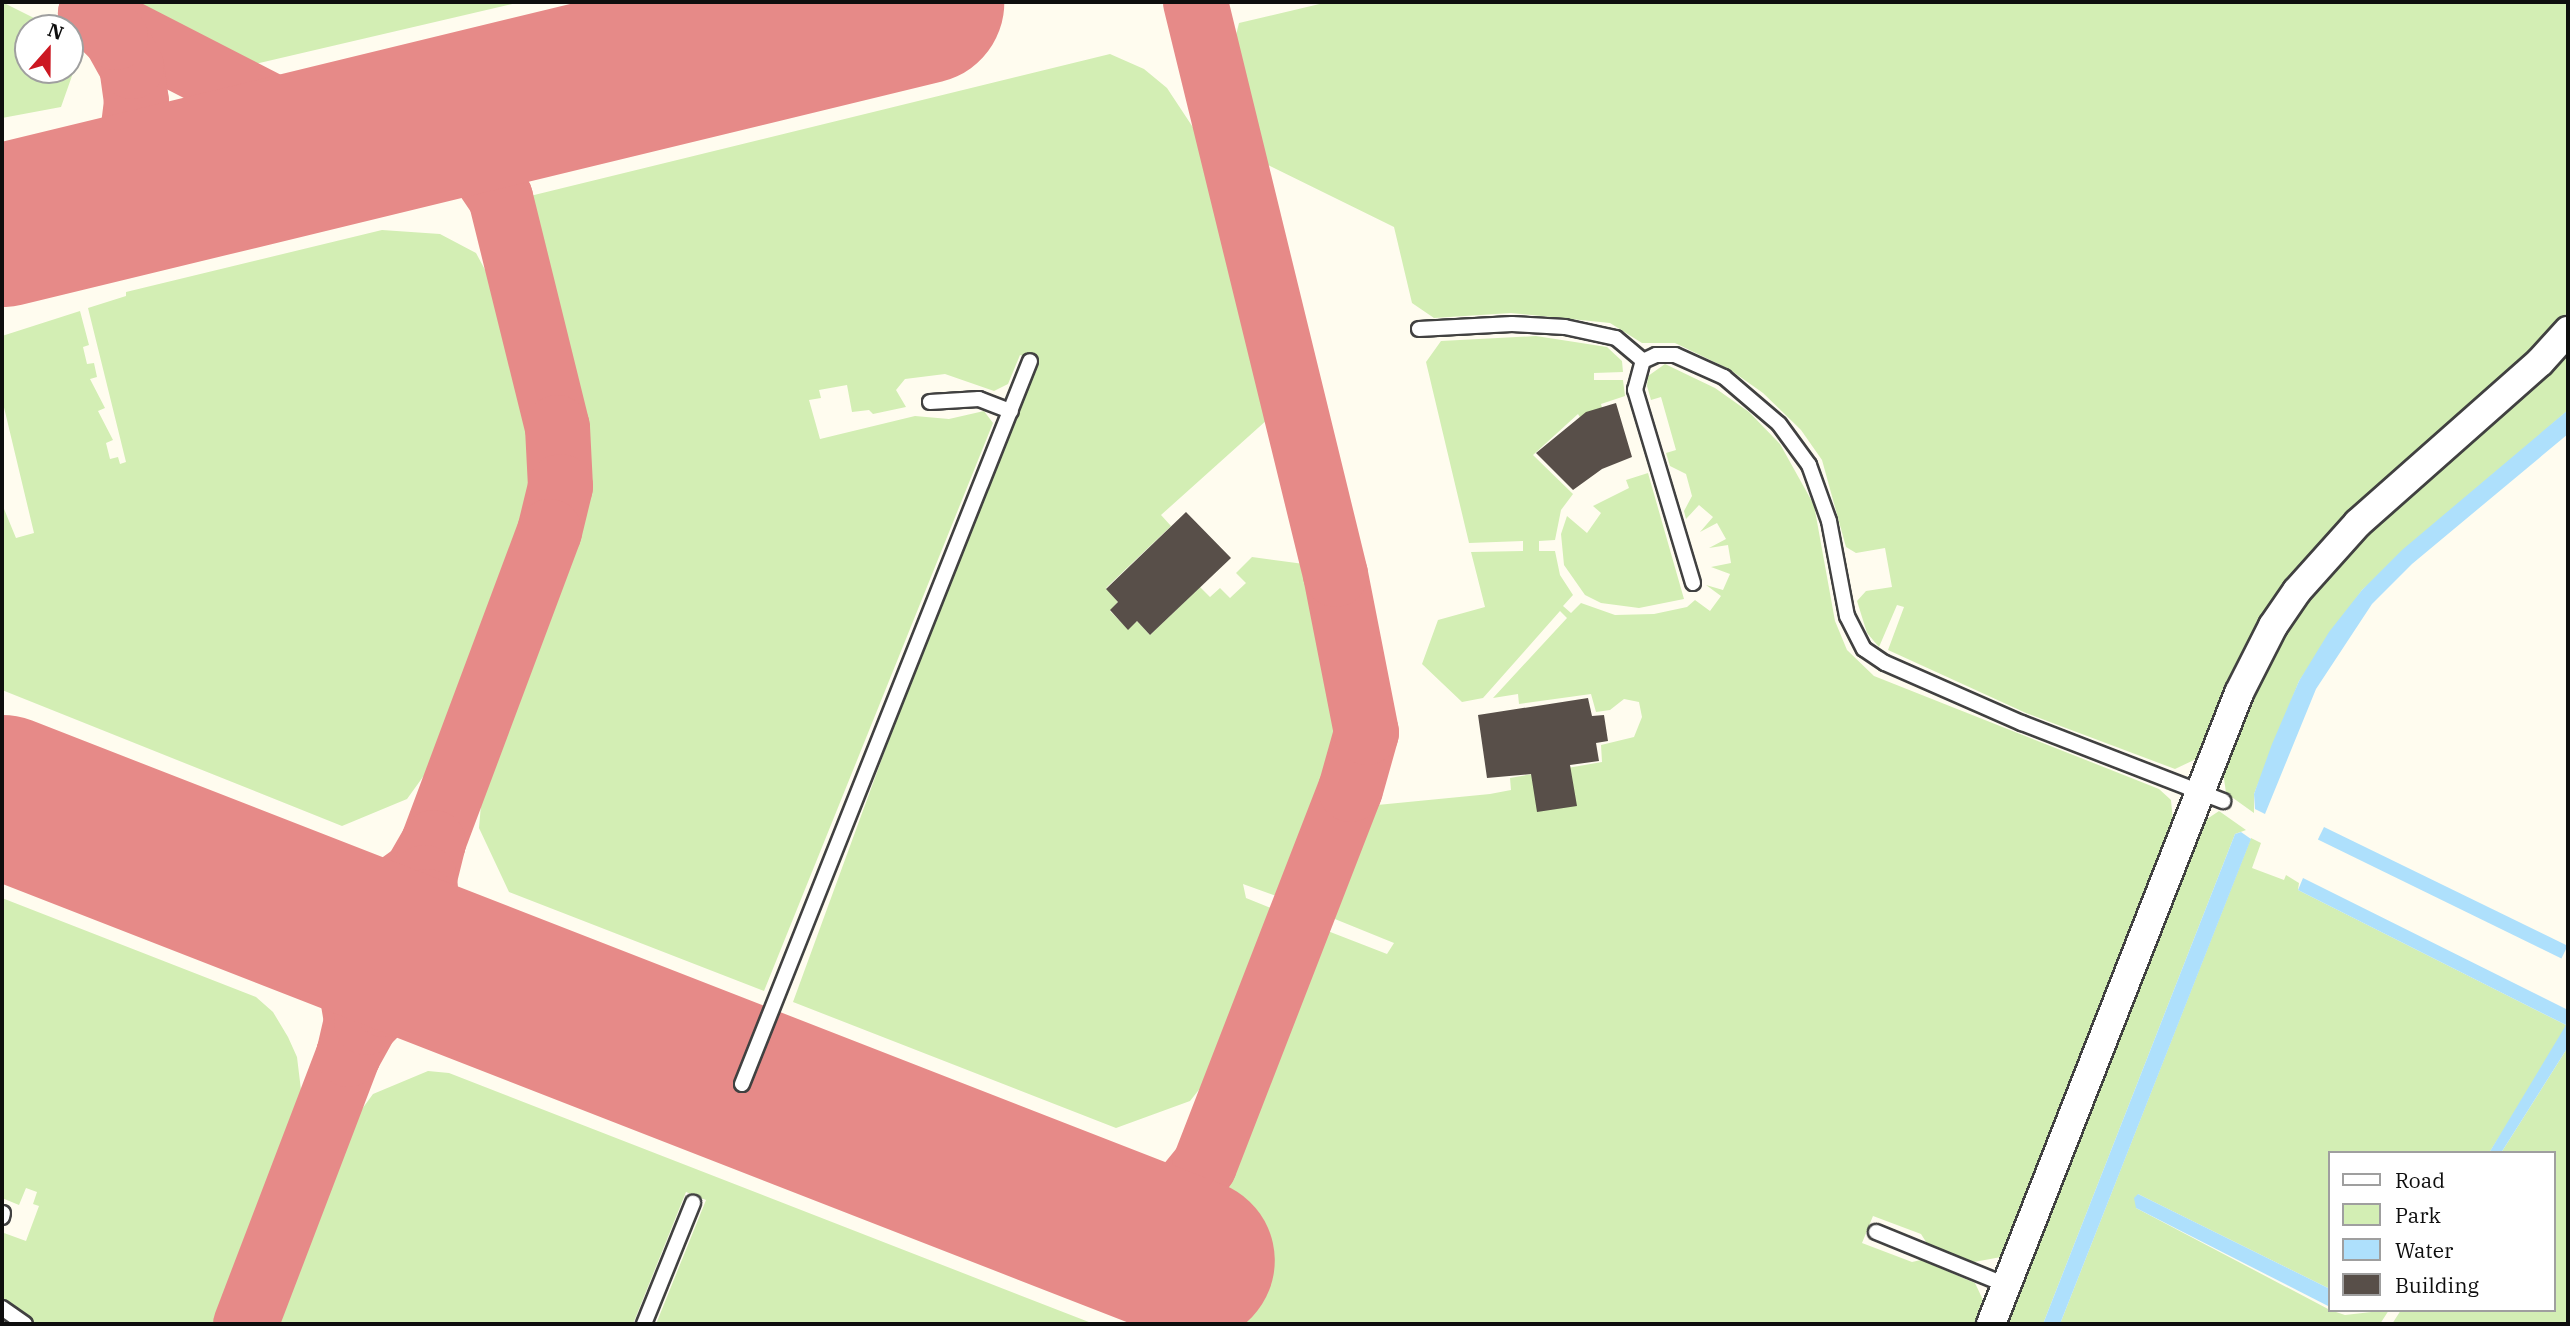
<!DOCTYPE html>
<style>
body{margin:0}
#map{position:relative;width:2570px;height:1326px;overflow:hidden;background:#fffcef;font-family:"IBM Plex Serif",serif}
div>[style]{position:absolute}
.green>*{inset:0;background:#d3eeb4}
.water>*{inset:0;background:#aee0fc;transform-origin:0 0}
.taxiway>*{height:65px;margin:-32.5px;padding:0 32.5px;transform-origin:32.5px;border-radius:32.5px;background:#e68a88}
.runway>*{height:163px;margin:-81.5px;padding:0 81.5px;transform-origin:81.5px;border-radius:81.5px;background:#e68a88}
.building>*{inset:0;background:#584f49}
.roads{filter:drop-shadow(2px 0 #414141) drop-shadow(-2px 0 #414141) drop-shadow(0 2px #414141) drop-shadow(0 -2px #414141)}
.service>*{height:14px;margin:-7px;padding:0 7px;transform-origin:7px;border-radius:7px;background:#fff}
.minor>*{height:28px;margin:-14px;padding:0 14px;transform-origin:14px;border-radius:14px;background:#fff}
span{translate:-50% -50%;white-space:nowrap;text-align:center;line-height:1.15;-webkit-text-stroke:7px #fff;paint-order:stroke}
.frame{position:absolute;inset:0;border:4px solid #0e0e0e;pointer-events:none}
.legend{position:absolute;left:2328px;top:1151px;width:228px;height:161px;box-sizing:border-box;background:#fff;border:2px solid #9f9f9f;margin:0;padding:9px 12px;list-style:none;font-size:21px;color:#0e0e0e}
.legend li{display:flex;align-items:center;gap:14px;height:35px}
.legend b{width:35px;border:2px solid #9f9f9f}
.north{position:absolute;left:14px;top:14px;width:70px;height:70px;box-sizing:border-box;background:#fff;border:2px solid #9f9f9f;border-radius:50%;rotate:21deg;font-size:19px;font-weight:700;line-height:28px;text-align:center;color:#0e0e0e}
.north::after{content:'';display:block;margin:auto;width:24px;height:32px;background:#cc1822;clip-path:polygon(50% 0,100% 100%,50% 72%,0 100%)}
</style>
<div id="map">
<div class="green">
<div style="clip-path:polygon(2px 2px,54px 28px,28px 28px,28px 70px,70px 70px,70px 53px,73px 73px,61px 107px,2px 118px)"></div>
<div style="clip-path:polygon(132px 2px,521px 2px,246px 66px,224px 49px)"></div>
<div style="clip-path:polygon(1328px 2px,2568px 2px,2568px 311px,2543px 342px,2336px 525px,2299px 568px,2264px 617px,2227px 685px,2202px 751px,2194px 760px,2175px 769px,2026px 713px,1888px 650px,1904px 607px,1897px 605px,1879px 647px,1867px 633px,1857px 601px,1866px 591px,1892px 587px,1885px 548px,1856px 553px,1846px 547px,1822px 460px,1801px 430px,1763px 393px,1729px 369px,1675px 343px,1642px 343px,1610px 323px,1511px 313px,1434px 318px,1412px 303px,1394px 227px,1264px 163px,1234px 43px,1239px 23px)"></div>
<div style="clip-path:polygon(1110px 54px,1144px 69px,1167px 88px,1198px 135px,1268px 419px,1161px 515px,1171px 526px,1106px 588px,1118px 602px,1110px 611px,1128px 629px,1137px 621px,1150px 635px,1200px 587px,1210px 597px,1220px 588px,1230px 598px,1246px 583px,1236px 573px,1252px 557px,1304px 564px,1340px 715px,1338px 754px,1282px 898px,1243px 884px,1246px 898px,1278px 911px,1217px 1067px,1190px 1101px,1116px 1128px,793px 1002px,899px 712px,1038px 361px,1020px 355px,1008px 384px,994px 391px,945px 374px,905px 379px,896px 390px,906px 407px,873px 414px,869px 410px,852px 412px,847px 385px,819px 390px,821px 398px,809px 400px,820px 439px,915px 416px,949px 419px,984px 411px,993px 423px,764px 991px,509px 892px,479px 828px,484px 770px,575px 521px,584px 480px,578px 422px,526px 197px)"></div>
<div style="clip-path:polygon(382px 230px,440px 234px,476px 253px,505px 307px,537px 454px,532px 510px,488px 632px,441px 752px,407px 799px,342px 826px,2px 690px,2px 504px,16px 538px,34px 533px,2px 399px,2px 336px,80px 311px,89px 345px,83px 347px,87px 364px,94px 363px,97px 377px,90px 379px,105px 408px,98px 411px,113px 440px,106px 443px,110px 459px,118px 457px,120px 464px,126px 462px,88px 308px,126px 296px,126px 292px)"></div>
<div style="clip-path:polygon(1536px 336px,1607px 347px,1622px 361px,1623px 372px,1594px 373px,1594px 380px,1623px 380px,1625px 396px,1601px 404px,1605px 419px,1586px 427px,1578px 414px,1533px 455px,1573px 494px,1561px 510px,1555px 540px,1539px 541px,1539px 551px,1555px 551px,1560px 575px,1573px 595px,1563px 606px,1571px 613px,1581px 603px,1615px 615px,1654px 614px,1687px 607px,1695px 600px,1710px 611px,1721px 596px,1706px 585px,1723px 590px,1730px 574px,1711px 567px,1731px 563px,1728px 545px,1709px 548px,1726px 539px,1717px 523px,1700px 532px,1713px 517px,1699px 505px,1686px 519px,1684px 511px,1692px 496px,1686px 474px,1670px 466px,1666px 453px,1676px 450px,1661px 397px,1651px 400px,1647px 386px,1648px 376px,1665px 364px,1715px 388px,1749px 412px,1780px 444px,1814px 505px,1835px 621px,1847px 650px,1874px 676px,2159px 789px,2171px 800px,2173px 821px,2001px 1257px,1974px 1262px,1928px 1245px,1921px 1234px,1873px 1216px,1862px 1243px,1912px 1262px,1921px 1260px,1975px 1283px,1983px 1300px,1977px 1324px,1168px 1324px,1320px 928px,1387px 954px,1394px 943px,1325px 915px,1367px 806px,1490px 794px,1511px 790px,1510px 778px,1602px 762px,1601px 745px,1634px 737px,1642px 717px,1639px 702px,1624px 699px,1610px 710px,1596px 712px,1591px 694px,1519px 704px,1518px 694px,1493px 698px,1567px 618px,1560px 611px,1483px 698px,1462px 702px,1422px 664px,1438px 620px,1485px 607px,1471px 552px,1523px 551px,1523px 541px,1469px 543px,1426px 362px,1441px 341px)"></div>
<div style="clip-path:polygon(2568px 349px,2568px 410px,2362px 590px,2299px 681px,2254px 794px,2254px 813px,2226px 793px,2222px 764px,2246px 704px,2308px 597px,2357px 541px)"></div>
<div style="clip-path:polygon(1648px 473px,1684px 599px,1639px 608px,1601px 603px,1585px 595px,1564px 565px,1561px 534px,1567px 516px,1587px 533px,1601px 513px,1593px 506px,1629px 488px,1626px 480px)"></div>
<div style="clip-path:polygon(2219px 811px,2246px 830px,2235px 834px,2043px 1324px,2003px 1324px,2198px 825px)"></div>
<div style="clip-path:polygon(2251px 838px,2261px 843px,2252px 868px,2284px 880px,2286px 875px,2299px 883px,2298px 890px,2566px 1025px,2567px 1030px,2489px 1153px,2330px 1153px,2330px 1289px,2138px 1194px,2136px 1208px,2330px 1310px,2345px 1315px,2389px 1310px,2380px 1324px,2060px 1324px)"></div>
<div style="clip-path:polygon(2px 898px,256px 997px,273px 1012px,288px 1037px,297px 1057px,301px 1090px,291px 1138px,221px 1324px,37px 1324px,2px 1299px,2px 1240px,4px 1233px,26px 1241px,39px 1206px,33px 1204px,37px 1192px,26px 1188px,19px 1205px,2px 1198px)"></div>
<div style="clip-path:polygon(2568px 1047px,2568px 1324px,2392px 1324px,2401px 1310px,2554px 1310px,2554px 1153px,2501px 1153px)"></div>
<div style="clip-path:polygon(428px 1071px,449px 1073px,1094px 1324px,656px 1324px,706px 1200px,686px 1192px,633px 1324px,268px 1324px,338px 1142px,373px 1094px)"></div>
</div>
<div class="water">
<div style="clip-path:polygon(2568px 410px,2568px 434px,2412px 564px,2372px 604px,2316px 689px,2265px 814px,2255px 809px,2254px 794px,2272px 744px,2299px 681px,2329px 632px,2362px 590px,2402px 550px)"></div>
<div style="left:2324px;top:827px;width:271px;height:14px;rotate:26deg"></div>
<div style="clip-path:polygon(2241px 832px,2251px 839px,2060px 1324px,2043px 1324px,2235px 834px)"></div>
<div style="clip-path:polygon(2303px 878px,2568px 1010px,2568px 1047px,2501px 1153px,2489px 1153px,2566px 1025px,2298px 890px)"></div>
<div style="clip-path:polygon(2138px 1194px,2330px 1289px,2330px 1307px,2136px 1208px,2134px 1198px)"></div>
</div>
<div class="taxiway">
<div style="left:90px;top:13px;width:247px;rotate:27.2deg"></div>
<div style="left:310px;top:126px;width:28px;rotate:15deg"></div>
<div style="left:337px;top:133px;width:101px;rotate:4deg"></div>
<div style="left:438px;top:140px;width:52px;rotate:34deg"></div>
<div style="left:481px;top:169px;width:34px;rotate:56deg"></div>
<div style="left:500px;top:197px;width:237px;rotate:76.1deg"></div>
<div style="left:557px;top:427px;width:59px;rotate:87.1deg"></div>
<div style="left:560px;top:486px;width:46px;rotate:103.7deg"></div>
<div style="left:549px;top:531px;width:332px;rotate:110.5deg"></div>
<div style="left:433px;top:842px;width:36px;rotate:120deg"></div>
<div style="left:415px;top:873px;width:53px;rotate:144.2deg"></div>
<div style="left:372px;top:904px;width:28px;rotate:163deg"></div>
<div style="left:345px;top:912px;width:61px;rotate:-174.4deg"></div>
<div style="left:48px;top:213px;width:48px;rotate:-27.1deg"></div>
<div style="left:91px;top:191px;width:36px;rotate:-46deg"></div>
<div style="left:116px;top:165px;width:35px;rotate:-63deg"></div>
<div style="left:132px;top:134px;width:33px;rotate:-83deg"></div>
<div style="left:136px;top:101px;width:35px;rotate:-98deg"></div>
<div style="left:131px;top:66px;width:33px;rotate:-119deg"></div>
<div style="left:115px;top:37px;width:35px;rotate:-136deg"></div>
<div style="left:433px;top:842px;width:36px;rotate:104deg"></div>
<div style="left:424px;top:877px;width:24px;rotate:85deg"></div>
<div style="left:426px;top:901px;width:28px;rotate:72deg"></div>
<div style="left:435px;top:928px;width:52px;rotate:50.5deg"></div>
<div style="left:468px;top:968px;width:37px;rotate:35deg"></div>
<div style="left:284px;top:906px;width:63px;rotate:38.5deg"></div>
<div style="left:333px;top:945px;width:26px;rotate:58deg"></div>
<div style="left:347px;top:967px;width:54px;rotate:80.4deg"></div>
<div style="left:356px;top:1020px;width:35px;rotate:103deg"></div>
<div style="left:1088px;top:1219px;width:55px;rotate:5.2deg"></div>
<div style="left:1143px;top:1224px;width:23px;rotate:-25deg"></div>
<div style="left:1164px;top:1214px;width:63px;rotate:-50.8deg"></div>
<div style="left:1204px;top:1165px;width:403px;rotate:-68.8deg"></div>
<div style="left:1350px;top:789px;width:59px;rotate:-74.3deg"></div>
<div style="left:1366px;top:732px;width:161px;rotate:-101.1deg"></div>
<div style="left:1335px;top:574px;width:589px;rotate:-103.75deg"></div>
<div style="left:245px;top:1324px;width:289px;rotate:-69.1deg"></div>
<div style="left:348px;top:1054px;width:37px;rotate:-61deg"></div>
<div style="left:366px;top:1022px;width:25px;rotate:-45deg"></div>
<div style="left:384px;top:1004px;width:32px;rotate:-22deg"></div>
<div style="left:414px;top:992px;width:26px;rotate:-13deg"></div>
<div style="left:439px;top:986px;width:59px;rotate:2.9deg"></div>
</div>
<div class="runway">
<div style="left:2px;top:225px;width:947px;rotate:-13.63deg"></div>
<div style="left:2px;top:796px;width:1278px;rotate:21.29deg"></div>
</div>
<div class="building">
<div style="clip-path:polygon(1616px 403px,1632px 457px,1602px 469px,1573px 490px,1536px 453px,1586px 412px)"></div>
<div style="clip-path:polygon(1186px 512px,1231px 558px,1150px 635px,1137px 621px,1128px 630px,1110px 610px,1118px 602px,1106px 589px)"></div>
<div style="clip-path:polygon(1588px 698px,1592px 716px,1604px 715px,1608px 741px,1596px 743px,1599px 761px,1570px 765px,1577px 806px,1537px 812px,1531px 774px,1487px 778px,1478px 715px)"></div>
</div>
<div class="roads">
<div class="service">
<div style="left:1419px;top:329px;width:93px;rotate:-3.1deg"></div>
<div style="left:1512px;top:324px;width:53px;rotate:3.2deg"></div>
<div style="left:1565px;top:327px;width:52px;rotate:12.2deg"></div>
<div style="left:1616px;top:338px;width:35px;rotate:40deg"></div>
<div style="left:930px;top:402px;width:49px;rotate:-3.5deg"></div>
<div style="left:979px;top:399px;width:34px;rotate:21deg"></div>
<div style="left:1693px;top:583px;width:202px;rotate:-106.7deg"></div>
<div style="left:1635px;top:390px;width:30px;rotate:-75deg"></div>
<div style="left:1643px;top:361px;width:14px;rotate:-25deg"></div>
<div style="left:1656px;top:355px;width:19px"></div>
<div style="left:1675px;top:355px;width:54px;rotate:24.2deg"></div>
<div style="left:1724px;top:377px;width:72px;rotate:40.5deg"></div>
<div style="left:1779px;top:424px;width:51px;rotate:53.8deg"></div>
<div style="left:1809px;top:465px;width:59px;rotate:70.3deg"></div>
<div style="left:1829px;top:521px;width:97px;rotate:79.3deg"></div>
<div style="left:1847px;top:616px;width:37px;rotate:63deg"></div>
<div style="left:1864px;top:649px;width:25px;rotate:34deg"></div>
<div style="left:1885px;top:663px;width:150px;rotate:23.7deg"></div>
<div style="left:2022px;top:723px;width:216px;rotate:21.2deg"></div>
<div style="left:742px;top:1084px;width:778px;rotate:-68.28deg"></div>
<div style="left:2px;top:1217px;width:4px;rotate:-76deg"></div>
<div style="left:1876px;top:1232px;width:140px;rotate:22.2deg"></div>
<div style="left:2px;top:1308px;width:28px;rotate:35deg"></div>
<div style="left:644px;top:1324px;width:131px;rotate:-68deg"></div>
</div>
<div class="minor">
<div style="left:1991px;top:1324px;width:678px;rotate:-68.54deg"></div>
<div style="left:2239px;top:693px;width:75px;rotate:-63.1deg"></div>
<div style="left:2273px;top:626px;width:42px;rotate:-55.6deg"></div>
<div style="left:2297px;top:591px;width:91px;rotate:-48.1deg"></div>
<div style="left:2358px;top:523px;width:243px;rotate:-41.5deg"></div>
<div style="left:2540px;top:362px;width:42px;rotate:-47.9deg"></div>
</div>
</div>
<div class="frame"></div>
<ul class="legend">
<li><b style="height:9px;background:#fff"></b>Road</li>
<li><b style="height:19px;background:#d3eeb4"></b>Park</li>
<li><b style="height:19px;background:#aee0fc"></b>Water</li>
<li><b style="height:19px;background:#584f49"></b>Building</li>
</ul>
<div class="north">N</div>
</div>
